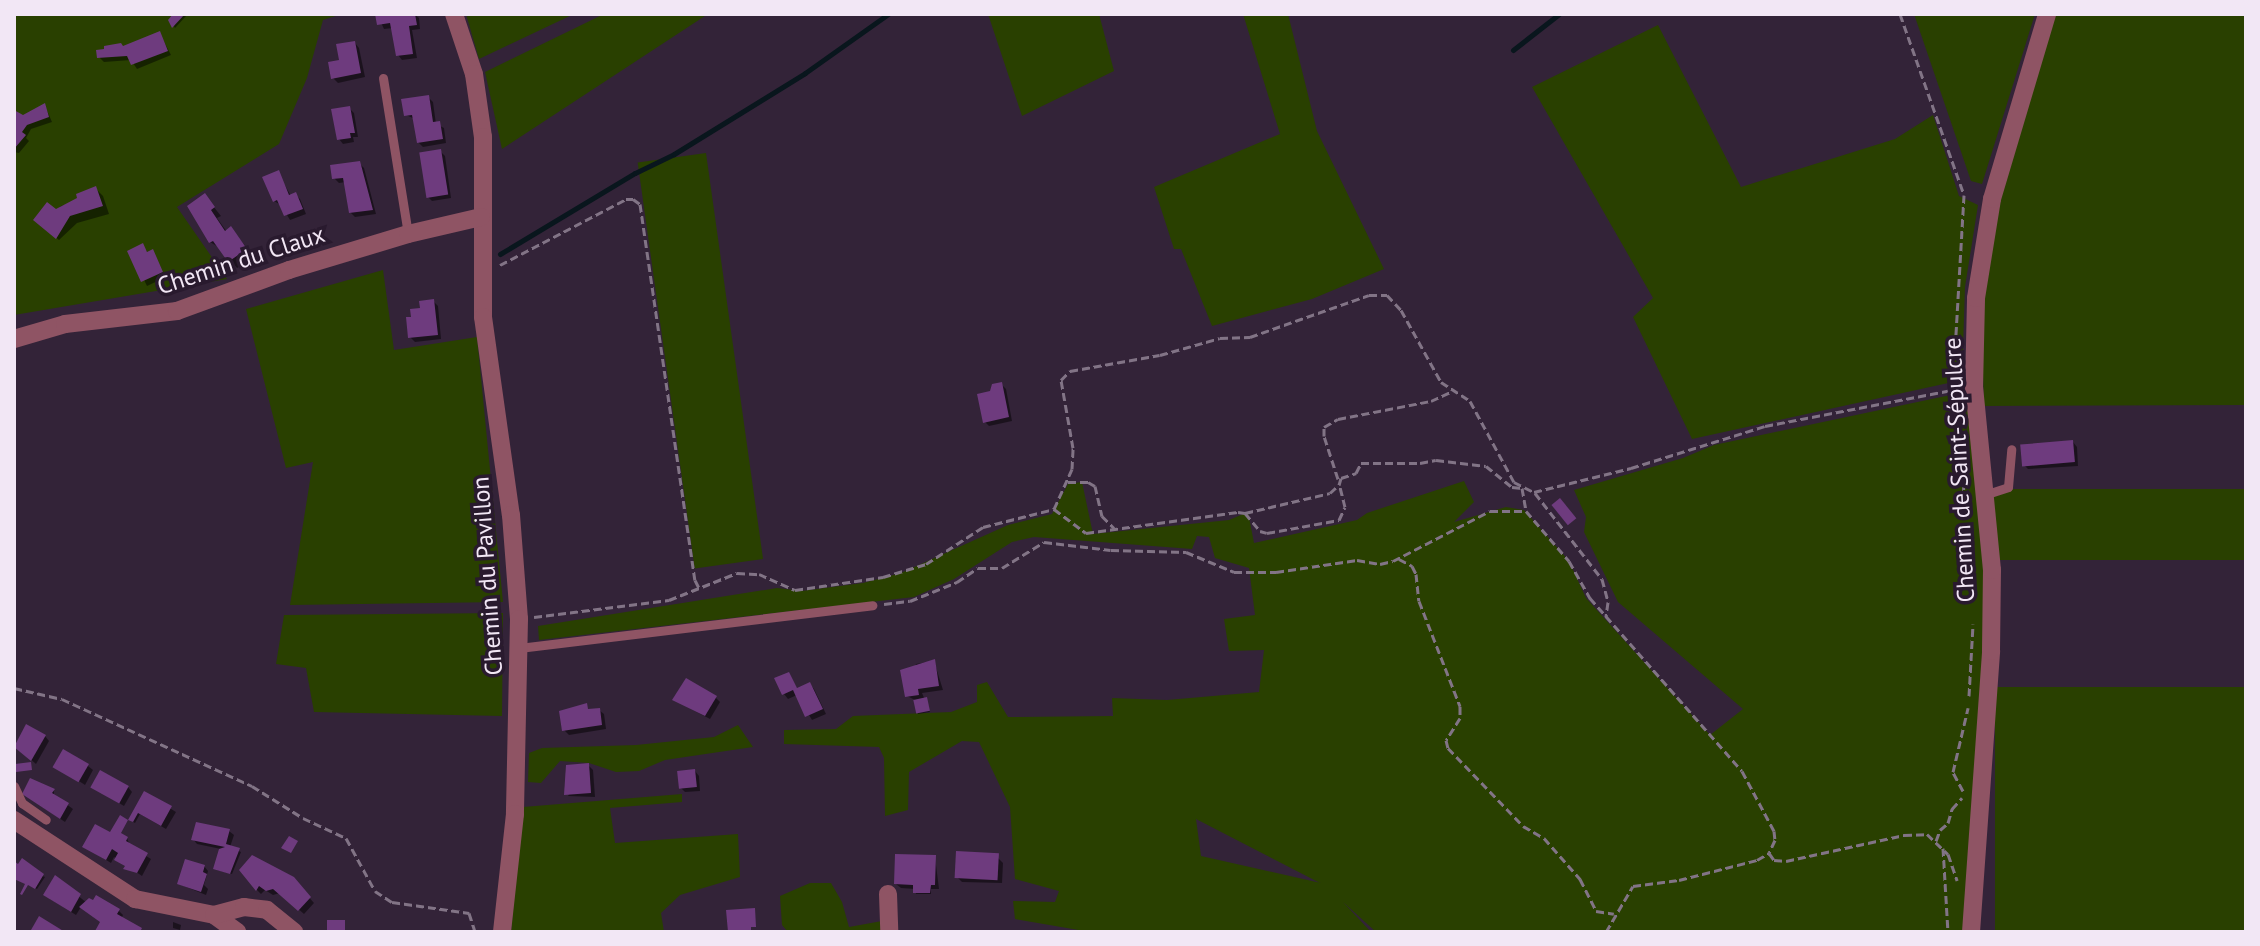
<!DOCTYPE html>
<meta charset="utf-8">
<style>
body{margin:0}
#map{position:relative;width:2260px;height:946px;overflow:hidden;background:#332338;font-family:"PT Sans",sans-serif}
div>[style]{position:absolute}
.green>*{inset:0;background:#294000;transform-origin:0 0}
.shadow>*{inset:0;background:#0007}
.stream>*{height:5px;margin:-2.5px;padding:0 2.5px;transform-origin:2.5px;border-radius:2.5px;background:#09161d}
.building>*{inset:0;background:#6e3b7e;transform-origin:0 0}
.path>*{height:3px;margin-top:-1.5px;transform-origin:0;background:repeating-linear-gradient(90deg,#827486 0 8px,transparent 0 12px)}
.service>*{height:9px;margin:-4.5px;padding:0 4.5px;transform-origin:4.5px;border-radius:4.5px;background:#8f5464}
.minor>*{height:18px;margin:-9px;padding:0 9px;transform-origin:9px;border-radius:9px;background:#8f5464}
span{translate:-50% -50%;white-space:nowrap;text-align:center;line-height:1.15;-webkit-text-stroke:7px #291a2e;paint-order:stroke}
.street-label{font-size:24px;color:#f2e7f5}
.frame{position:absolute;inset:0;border:16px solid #f2e7f5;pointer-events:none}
</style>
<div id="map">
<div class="green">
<div style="clip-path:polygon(14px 14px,342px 14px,323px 20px,307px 78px,279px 144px,177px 207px,227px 279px,14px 315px)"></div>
<div style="clip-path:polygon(466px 14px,574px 14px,479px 59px)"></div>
<div style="clip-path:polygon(604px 14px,708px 14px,502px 149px,485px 72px)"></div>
<div style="clip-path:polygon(988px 14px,1099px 14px,1114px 71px,1022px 116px)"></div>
<div style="clip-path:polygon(1243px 14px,1288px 14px,1317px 131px,1384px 269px,1312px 299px,1212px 326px,1181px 249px,1174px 249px,1154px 187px,1280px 134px)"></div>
<div style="clip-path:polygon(1914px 14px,2035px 14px,1982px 184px,1971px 181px)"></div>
<div style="clip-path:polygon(2055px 14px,2243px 14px,2246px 23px,2246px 405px,1984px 406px,1982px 342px,1986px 271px,2000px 202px)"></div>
<div style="clip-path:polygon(1658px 25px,1741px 187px,1895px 139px,1933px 115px,1959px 196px,1978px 205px,1965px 287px,1962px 380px,1692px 439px,1633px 317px,1653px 298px,1532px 87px)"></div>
<div style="left:706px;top:153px;width:410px;height:69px;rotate:82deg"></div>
<div style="clip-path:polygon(383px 270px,394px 350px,477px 337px,503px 602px,290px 605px,313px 462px,286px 468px,246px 309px)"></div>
<div style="clip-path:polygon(evenodd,1960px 393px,1968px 403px,1984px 576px,1983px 658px,1963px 932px,1376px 932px,1343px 902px,1371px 932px,1090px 932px,1015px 919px,1013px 901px,1055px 902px,1059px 891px,1015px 879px,1010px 807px,979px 742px,962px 741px,909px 772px,908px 810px,885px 816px,884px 758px,879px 747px,784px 744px,784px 730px,836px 729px,853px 716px,951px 712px,977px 702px,977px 685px,987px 682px,1008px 717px,1113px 716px,1112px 698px,1167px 700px,1259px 692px,1264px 650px,1229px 651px,1224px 619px,1255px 615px,1249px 568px,1215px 558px,1209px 537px,1197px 536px,1192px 549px,1034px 537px,1012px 542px,954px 579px,914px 597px,539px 640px,538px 626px,777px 588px,802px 591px,863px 583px,901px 573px,1008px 525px,1052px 514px,1068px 484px,1082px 482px,1093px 534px,1229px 520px,1248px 512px,1254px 543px,1357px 520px,1367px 513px,1464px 481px,1474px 502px,1454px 522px,1506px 507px,1524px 510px,1569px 561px,1586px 598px,1710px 735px,1743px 709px,1618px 602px,1584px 532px,1586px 517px,1574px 490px,1683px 458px,1714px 445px,1960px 393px,1196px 819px,1320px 883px,1321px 883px,1201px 856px,1196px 819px)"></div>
<div style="left:2246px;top:489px;width:71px;height:254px;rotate:90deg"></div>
<div style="clip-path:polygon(503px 613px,502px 716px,314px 712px,306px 668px,276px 664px,284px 615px)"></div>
<div style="left:2246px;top:687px;width:245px;height:251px;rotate:90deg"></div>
<div style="clip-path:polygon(738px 725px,753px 747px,665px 760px,639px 771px,616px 772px,589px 763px,560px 761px,541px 783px,528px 782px,529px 753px,542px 748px,636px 745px,714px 737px)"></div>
<div style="clip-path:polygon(682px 794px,682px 802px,610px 808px,615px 843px,738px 834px,740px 877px,680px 895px,661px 913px,664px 932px,511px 932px,523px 807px)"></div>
<div style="clip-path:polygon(810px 883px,831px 883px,842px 902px,849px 927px,882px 921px,883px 932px,788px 932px,782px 925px,780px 896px)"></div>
</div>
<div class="shadow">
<div style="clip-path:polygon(176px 14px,187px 15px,175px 28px,170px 20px)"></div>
<div style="clip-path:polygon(377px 14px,414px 14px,419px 18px,420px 29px,412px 30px,417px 58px,402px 60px,398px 55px,393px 28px,384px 29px)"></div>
<div style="clip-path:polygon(160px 34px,171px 55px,137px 69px,131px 60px,104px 62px,99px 57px)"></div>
<div style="clip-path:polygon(355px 43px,359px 48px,365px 77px,338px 83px,333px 78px)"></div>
<div style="clip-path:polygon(428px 97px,433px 102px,436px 124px,444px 128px,446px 143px,423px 147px,418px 142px,415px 119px,406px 115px)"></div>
<div style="clip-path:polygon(45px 106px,52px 122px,31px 129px,26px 138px,29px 141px,19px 153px,14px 152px,14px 112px,23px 118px)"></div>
<div style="clip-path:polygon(349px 108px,354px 113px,358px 137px,353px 137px,354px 142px,343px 144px,339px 139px)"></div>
<div style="clip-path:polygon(440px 151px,445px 156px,451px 198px,432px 201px,427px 196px)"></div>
<div style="clip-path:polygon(359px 163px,364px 168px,376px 214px,355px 217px,350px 212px,346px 182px,339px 183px,334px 178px)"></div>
<div style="clip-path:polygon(278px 173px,291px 196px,295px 194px,300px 199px,306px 214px,290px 220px,281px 205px,274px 201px)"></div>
<div style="clip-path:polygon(95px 188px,103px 196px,109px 214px,77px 223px,59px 240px,43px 227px,61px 206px,81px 201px)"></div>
<div style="clip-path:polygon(205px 196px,221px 216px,217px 218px,227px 232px,231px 229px,247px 248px,243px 254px,248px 261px,237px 268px,220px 248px,210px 242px)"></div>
<div style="clip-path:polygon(142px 245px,166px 277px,147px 286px,130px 251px)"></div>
<div style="clip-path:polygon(434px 302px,438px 306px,441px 339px,415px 342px,410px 337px,422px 309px)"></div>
<div style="clip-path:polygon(1001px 384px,1006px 389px,1012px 421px,989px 426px,985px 422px)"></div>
<div style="clip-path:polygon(2073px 442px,2077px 447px,2078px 466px,2028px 469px,2023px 464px)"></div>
<div style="clip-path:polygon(934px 661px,943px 690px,922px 693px,930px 712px,918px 714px,915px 700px,907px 696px,916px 664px)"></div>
<div style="clip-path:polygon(788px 674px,798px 690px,810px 684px,814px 689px,826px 714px,812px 720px,797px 695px,788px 699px,784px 694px)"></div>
<div style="clip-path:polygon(716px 698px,720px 702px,710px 719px,674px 700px)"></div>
<div style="clip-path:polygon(599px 710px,604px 714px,606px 729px,569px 735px,564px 730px)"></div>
<div style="clip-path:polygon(45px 736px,49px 741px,36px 764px,21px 751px)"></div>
<div style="clip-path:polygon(588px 765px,593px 770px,595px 797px,568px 796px)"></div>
<div style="clip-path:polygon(56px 766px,88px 766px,93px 770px,85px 785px)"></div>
<div style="clip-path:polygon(695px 771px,699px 776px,700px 791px,685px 792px,680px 787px)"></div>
<div style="clip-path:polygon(92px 787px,128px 787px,132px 792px,124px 806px)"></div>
<div style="clip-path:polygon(54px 791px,54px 795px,73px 809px,65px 822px,29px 798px)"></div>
<div style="clip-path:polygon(145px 793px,176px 812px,166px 829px,140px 814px,135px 823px,130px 820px)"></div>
<div style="clip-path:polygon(229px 831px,234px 835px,230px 847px,241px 852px,232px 874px,217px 870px,221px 849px,197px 844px,193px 839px)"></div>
<div style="clip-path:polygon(111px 835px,127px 838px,130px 846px,151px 859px,142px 876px,114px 857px,111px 863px,85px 847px)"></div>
<div style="clip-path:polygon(935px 857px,939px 889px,931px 889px,931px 894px,916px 894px,915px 889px,901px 888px,896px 884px)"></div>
<div style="clip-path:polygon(998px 858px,1003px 863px,1002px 883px,962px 882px,957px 877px)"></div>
<div style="clip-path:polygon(14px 864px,45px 877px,37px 889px,14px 878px)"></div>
<div style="clip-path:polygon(204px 866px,208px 871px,204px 885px,208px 889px,206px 895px,179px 884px)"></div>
<div style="clip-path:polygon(56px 878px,87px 903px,119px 911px,123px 915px,121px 919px,139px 932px,99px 932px,102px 923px,81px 907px,76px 915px,50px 899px)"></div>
<div style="clip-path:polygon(292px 878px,314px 903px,304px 914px,280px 893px,273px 895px,265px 890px,261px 894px,252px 885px)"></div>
<div style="clip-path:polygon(173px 922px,181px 925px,180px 930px,173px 928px)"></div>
</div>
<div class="stream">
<div style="left:1513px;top:50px;width:58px;rotate:-38deg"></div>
<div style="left:500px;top:254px;width:157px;rotate:-31deg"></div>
<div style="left:635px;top:173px;width:43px;rotate:-26deg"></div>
<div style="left:674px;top:154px;width:154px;rotate:-31.7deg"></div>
<div style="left:805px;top:73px;width:102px;rotate:-35.4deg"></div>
</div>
<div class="building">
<div style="clip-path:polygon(173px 14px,185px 14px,172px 28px,168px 20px)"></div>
<div style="clip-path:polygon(375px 14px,415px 14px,417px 25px,409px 26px,413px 54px,396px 56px,390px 23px,377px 25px)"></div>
<div style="clip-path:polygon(160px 31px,168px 51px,131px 65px,127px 56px,97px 58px,96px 50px,104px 49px,104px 46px,121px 43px,123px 46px)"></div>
<div style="clip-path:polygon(355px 41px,361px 73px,331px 79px,328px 62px,339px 60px,336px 44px)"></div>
<div style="clip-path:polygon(429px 95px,433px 122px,440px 121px,443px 139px,417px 143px,412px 115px,404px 116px,401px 99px)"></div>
<div style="clip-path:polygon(45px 103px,49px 117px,27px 125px,22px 132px,26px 135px,14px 149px,14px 110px,23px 115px)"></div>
<div style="clip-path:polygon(350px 106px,355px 133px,350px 133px,351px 138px,337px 140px,331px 109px)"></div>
<div style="left:441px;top:149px;width:46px;height:22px;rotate:81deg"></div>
<div style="clip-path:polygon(360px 161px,373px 210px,349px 213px,343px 178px,332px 179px,330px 165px)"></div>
<div style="clip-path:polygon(279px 170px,289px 195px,296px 192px,303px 209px,284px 216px,277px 200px,273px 202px,262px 177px)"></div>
<div style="clip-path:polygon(96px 186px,103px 206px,70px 216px,56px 239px,33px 220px,47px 202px,56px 209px,77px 198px,76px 194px)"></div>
<div style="clip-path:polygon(205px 193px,215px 207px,211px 210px,225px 231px,231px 226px,247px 249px,228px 262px,213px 241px,209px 243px,187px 206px)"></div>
<div style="clip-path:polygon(143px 243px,147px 252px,153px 249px,163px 272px,141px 282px,127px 251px)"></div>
<div style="clip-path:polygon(434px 299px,438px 335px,408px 338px,406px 317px,411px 317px,410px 309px,420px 308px,419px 301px)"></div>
<div style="clip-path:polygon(1002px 382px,1009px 417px,983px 423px,977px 394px,990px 391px,992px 384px)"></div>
<div style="left:2073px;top:440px;width:22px;height:53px;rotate:85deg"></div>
<div style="left:1560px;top:498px;width:26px;height:11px;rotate:51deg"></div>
<div style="clip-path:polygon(935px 659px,939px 686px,918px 689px,919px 695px,905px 697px,900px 670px)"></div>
<div style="clip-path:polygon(789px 672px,797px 688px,810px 682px,823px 709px,805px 717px,793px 690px,782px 695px,774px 678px)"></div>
<div style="clip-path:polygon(686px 678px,717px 696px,705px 716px,672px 700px)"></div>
<div style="left:927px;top:697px;width:14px;height:14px;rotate:78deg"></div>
<div style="clip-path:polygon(587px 703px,588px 709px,600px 708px,602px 725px,562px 731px,559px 711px)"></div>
<div style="clip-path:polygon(26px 724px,46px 735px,31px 761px,14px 747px)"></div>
<div style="left:63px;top:749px;width:30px;height:21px;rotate:30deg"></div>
<div style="left:31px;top:762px;width:8px;height:16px;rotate:83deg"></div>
<div style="clip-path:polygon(589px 763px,591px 793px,564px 795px,566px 765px)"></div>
<div style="left:695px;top:769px;width:18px;height:18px;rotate:84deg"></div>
<div style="left:100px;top:770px;width:33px;height:20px;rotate:29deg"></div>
<div style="clip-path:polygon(30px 778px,55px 789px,52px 793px,69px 803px,60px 819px,22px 794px)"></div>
<div style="clip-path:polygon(144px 791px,172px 806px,161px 826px,138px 813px,133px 822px,128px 820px)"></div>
<div style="clip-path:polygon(120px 815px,128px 820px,121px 833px,128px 837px,126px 841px,148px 853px,137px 873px,123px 869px,125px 866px,114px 860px,118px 853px,112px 849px,106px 860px,82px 847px,95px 824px,110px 832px)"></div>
<div style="clip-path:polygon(196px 822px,230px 829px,226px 844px,240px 848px,230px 874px,213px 869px,219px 849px,225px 847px,191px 840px)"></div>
<div style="clip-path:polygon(289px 836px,298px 841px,291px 853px,281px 848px)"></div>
<div style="left:956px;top:851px;width:43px;height:27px;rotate:3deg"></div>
<div style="clip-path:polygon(895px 854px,936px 855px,935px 885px,931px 885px,930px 893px,913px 893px,913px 885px,894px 884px)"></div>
<div style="clip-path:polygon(252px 855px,294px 877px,311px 897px,298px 911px,273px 889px,266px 891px,259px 886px,256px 891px,239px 870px)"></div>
<div style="clip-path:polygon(22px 858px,44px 874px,35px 889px,28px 885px,22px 895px,20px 894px,25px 884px,14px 879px,14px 861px,18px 864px)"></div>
<div style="clip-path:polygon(185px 859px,205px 865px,203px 872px,207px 874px,201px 892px,177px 884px)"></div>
<div style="clip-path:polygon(55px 875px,81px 894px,71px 912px,43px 895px)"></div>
<div style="clip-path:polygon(96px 895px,120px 909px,117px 914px,142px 928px,140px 932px,95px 931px,100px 922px,79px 907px,89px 898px,93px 900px)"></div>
<div style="clip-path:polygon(755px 908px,756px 927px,751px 927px,751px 932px,728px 932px,726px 910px)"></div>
<div style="clip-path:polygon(39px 916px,65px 932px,31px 930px)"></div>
<div style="left:327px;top:920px;width:18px;height:12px"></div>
</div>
<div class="path">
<div style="left:1900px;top:14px;width:192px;rotate:70.5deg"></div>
<div style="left:1964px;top:195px;width:140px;rotate:93.3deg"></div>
<div style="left:500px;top:265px;width:142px;rotate:-27.6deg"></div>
<div style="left:626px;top:199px;width:7px"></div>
<div style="left:633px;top:199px;width:9px;rotate:36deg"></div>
<div style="left:640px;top:204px;width:380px;rotate:81.7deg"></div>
<div style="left:695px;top:580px;width:9px;rotate:63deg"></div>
<div style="left:1963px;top:470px;width:34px;rotate:88deg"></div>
<div style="left:1964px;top:504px;width:14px;rotate:73deg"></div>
<div style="left:1338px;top:479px;width:45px;rotate:-108deg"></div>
<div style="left:1324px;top:436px;width:9px;rotate:-90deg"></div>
<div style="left:1324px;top:427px;width:16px;rotate:-30deg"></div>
<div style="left:1338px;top:419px;width:95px;rotate:-11deg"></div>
<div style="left:1431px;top:401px;width:23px;rotate:-25deg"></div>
<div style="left:1068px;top:482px;width:20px"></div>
<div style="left:1088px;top:482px;width:8px;rotate:30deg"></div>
<div style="left:1095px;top:486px;width:31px;rotate:77deg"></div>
<div style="left:1102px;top:516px;width:17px;rotate:45deg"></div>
<div style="left:1535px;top:493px;width:109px;rotate:52.1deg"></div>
<div style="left:1602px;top:579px;width:24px;rotate:75deg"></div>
<div style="left:1608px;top:602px;width:15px;rotate:98deg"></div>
<div style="left:1054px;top:509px;width:40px;rotate:37deg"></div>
<div style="left:1086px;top:533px;width:153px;rotate:-7.9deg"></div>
<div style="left:1238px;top:512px;width:7px;rotate:8deg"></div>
<div style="left:1245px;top:513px;width:23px;rotate:50deg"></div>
<div style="left:1260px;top:531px;width:7px;rotate:16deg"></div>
<div style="left:1267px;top:533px;width:73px;rotate:-10.2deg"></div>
<div style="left:1339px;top:520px;width:14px;rotate:-65deg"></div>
<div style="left:1345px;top:507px;width:21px;rotate:-104deg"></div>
<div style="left:1245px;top:513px;width:87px;rotate:-13.2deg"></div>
<div style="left:1330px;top:493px;width:12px;rotate:-42deg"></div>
<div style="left:1339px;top:485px;width:7px;rotate:-74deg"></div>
<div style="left:1341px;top:478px;width:16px;rotate:-18deg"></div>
<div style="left:1356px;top:473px;width:11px;rotate:-63deg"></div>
<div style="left:1361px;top:463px;width:59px"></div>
<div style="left:1420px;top:463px;width:16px;rotate:-11deg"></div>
<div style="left:1436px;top:460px;width:50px;rotate:6.8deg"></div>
<div style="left:1486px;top:466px;width:33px;rotate:39deg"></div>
<div style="left:1512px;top:487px;width:10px;rotate:6deg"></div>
<div style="left:1522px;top:488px;width:23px;rotate:80deg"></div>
<div style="left:1526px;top:511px;width:66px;rotate:49.3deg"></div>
<div style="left:1569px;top:561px;width:43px;rotate:60.4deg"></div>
<div style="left:1590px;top:598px;width:230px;rotate:48.7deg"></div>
<div style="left:1742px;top:771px;width:68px;rotate:61.9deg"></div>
<div style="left:1774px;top:831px;width:9px;rotate:84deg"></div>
<div style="left:1775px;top:840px;width:14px;rotate:115deg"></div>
<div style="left:1769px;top:853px;width:9px;rotate:54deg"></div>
<div style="left:1774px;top:860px;width:12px;rotate:5deg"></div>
<div style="left:1786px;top:861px;width:121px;rotate:-12.4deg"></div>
<div style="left:1904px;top:835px;width:23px;rotate:-2deg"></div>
<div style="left:1927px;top:834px;width:29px;rotate:44deg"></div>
<div style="left:1948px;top:854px;width:28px;rotate:71deg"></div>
<div style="left:1399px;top:559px;width:15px;rotate:28deg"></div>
<div style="left:1412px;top:566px;width:9px;rotate:63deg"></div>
<div style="left:1416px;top:574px;width:27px;rotate:84deg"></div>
<div style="left:1419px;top:601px;width:113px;rotate:68.7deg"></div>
<div style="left:1460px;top:706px;width:12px;rotate:90deg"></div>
<div style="left:1460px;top:718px;width:26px;rotate:122deg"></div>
<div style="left:1446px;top:740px;width:8px;rotate:76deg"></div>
<div style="left:1448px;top:748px;width:108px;rotate:46.1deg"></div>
<div style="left:1523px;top:826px;width:24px;rotate:30deg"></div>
<div style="left:1544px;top:838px;width:55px;rotate:48.7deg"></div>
<div style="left:1580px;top:879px;width:36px;rotate:63deg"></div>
<div style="left:1596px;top:911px;width:18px;rotate:9deg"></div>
<div style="left:884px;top:604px;width:26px;rotate:-7deg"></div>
<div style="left:910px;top:601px;width:51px;rotate:-22deg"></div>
<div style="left:957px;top:582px;width:25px;rotate:-34deg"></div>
<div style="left:978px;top:568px;width:24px"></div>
<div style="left:1002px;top:568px;width:49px;rotate:-31.8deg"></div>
<div style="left:1044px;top:542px;width:67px;rotate:6.8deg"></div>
<div style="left:1111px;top:550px;width:75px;rotate:1.5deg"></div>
<div style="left:1186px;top:552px;width:52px;rotate:22.6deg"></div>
<div style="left:1234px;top:572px;width:42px"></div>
<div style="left:1276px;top:572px;width:82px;rotate:-8.4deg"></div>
<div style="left:1357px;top:560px;width:23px;rotate:10deg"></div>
<div style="left:1380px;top:564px;width:13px;rotate:-13deg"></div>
<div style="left:1393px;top:561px;width:109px;rotate:-27.3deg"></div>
<div style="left:1490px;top:511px;width:36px"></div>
<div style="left:534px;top:617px;width:136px;rotate:-7.2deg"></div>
<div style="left:669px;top:600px;width:73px;rotate:-21.7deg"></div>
<div style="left:737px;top:573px;width:22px;rotate:3deg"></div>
<div style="left:759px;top:574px;width:39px;rotate:24deg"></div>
<div style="left:795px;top:590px;width:89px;rotate:-8.4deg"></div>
<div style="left:883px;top:577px;width:45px;rotate:-16.8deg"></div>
<div style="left:926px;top:564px;width:68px;rotate:-33deg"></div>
<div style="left:983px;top:527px;width:73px;rotate:-14.2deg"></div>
<div style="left:1054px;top:509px;width:44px;rotate:-65.8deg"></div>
<div style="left:1072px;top:469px;width:21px;rotate:-87deg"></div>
<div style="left:1073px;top:448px;width:69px;rotate:-100deg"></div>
<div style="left:1061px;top:380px;width:13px;rotate:-45deg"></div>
<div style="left:1070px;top:371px;width:91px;rotate:-10.1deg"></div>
<div style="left:1160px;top:355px;width:62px;rotate:-15.8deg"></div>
<div style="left:1220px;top:338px;width:30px;rotate:-2deg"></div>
<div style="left:1250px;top:337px;width:126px;rotate:-19.4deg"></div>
<div style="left:1369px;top:295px;width:18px"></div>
<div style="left:1387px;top:295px;width:21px;rotate:47deg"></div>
<div style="left:1401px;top:310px;width:82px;rotate:60.9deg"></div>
<div style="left:1441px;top:382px;width:35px;rotate:33deg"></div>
<div style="left:1470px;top:401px;width:92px;rotate:61.5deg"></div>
<div style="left:1514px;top:482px;width:22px;rotate:27deg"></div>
<div style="left:1534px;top:492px;width:100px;rotate:-13.9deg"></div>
<div style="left:1631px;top:468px;width:140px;rotate:-17.4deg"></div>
<div style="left:1765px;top:426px;width:197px;rotate:-10.9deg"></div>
<div style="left:14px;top:688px;width:49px;rotate:12.9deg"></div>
<div style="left:62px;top:699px;width:209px;rotate:24.6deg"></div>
<div style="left:252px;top:786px;width:60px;rotate:32.1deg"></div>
<div style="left:303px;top:818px;width:47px;rotate:24.9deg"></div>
<div style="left:346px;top:838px;width:60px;rotate:61.3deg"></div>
<div style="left:375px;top:891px;width:20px;rotate:33deg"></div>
<div style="left:392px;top:902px;width:78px;rotate:8.1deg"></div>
<div style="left:469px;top:913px;width:20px;rotate:72deg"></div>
<div style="left:1969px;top:696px;width:72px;rotate:-86.8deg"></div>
<div style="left:1963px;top:791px;width:21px;rotate:-118deg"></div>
<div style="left:1953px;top:772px;width:66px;rotate:-76.8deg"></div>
<div style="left:1936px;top:841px;width:12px;rotate:-70deg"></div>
<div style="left:1940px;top:830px;width:11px;rotate:-41deg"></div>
<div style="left:1948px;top:823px;width:15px;rotate:-74deg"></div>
<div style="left:1952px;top:809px;width:15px;rotate:-48deg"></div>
<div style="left:1943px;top:848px;width:84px;rotate:86.6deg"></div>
<div style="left:1606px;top:932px;width:53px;rotate:-59.6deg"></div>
<div style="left:1633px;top:886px;width:46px;rotate:-7.4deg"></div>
<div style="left:1679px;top:880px;width:81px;rotate:-14.4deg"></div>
<div style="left:1757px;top:860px;width:14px;rotate:-30deg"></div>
</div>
<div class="service">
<div style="left:383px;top:78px;width:158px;rotate:80.9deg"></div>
<div style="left:1984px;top:495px;width:25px;rotate:-18deg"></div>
<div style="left:2008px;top:487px;width:38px;rotate:-85deg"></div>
<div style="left:519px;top:648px;width:356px;rotate:-6.9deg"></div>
<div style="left:14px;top:786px;width:19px;rotate:65deg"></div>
<div style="left:22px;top:803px;width:29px;rotate:35deg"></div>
</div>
<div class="minor">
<div style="left:454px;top:14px;width:63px;rotate:71.6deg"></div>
<div style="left:474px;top:74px;width:64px;rotate:81.9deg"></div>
<div style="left:483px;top:137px;width:180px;rotate:90deg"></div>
<div style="left:483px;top:317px;width:200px;rotate:82deg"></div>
<div style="left:511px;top:515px;width:104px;rotate:85.6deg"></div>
<div style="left:519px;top:619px;width:195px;rotate:91.2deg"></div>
<div style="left:515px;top:814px;width:119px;rotate:96.3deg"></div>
<div style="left:14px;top:339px;width:53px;rotate:-16.4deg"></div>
<div style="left:65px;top:324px;width:113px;rotate:-6.6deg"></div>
<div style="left:177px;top:311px;width:119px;rotate:-20.1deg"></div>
<div style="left:289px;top:270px;width:124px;rotate:-16.8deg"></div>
<div style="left:408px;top:234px;width:75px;rotate:-13.1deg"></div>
<div style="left:14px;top:820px;width:145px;rotate:33.1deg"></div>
<div style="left:135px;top:899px;width:81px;rotate:11.4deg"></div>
<div style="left:214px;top:915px;width:29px;rotate:36deg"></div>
<div style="left:888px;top:894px;width:38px;rotate:88deg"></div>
<div style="left:214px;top:915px;width:31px;rotate:-15deg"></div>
<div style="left:244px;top:907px;width:23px;rotate:7deg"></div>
<div style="left:267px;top:910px;width:35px;rotate:39deg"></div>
<div style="left:1971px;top:932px;width:282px;rotate:-85.9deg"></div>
<div style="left:1991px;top:651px;width:81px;rotate:-89.3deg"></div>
<div style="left:1992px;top:570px;width:183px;rotate:-95.6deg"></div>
<div style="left:1974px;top:388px;width:90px;rotate:-88.7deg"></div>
<div style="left:1976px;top:298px;width:100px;rotate:-80.8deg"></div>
<div style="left:1992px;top:199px;width:193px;rotate:-73.4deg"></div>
</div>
<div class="street-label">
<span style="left:241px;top:260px;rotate:-18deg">Chemin du Claux</span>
<span style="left:1959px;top:470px;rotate:-93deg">Chemin de Saint-Sépulcre</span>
<span style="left:487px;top:576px;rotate:-94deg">Chemin du Pavillon</span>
</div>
<div class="frame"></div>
</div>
